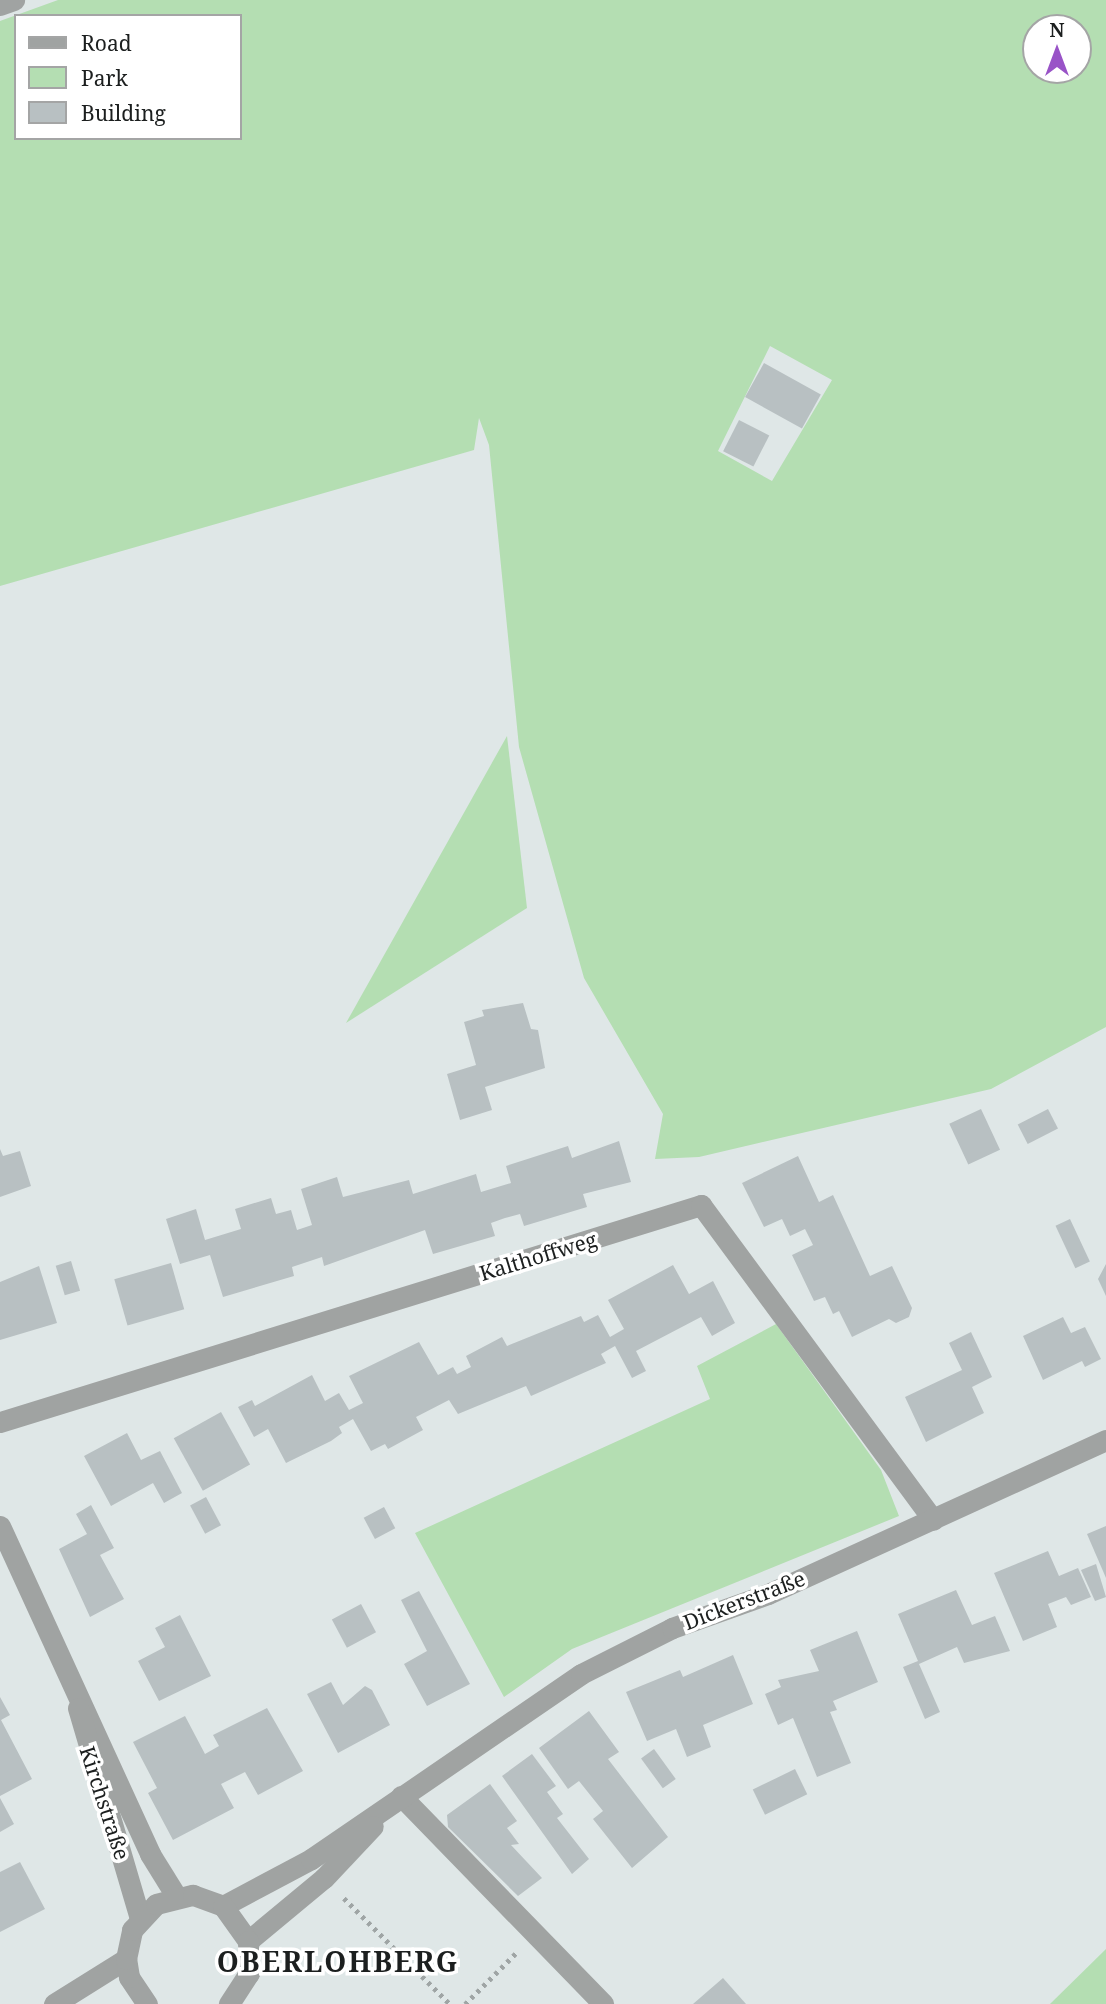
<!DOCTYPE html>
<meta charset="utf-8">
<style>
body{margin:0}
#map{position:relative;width:1106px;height:2004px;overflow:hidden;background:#dfe7e7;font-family:"Noto Serif",serif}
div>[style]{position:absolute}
.green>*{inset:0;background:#b4deb2}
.building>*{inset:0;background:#b8c0c2;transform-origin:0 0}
.path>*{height:4.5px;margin-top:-2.25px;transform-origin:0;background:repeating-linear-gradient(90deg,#9fa5a5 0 3.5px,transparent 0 8.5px)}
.minor>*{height:21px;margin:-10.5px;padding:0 10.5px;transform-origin:10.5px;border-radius:10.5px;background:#a0a3a2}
span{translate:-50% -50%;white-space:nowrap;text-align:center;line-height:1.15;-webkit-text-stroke:7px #fff;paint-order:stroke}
.street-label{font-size:21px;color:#1c1f1f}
.district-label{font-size:28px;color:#1c1f1f;font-weight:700;letter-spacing:2px}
.legend{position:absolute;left:14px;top:14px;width:228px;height:126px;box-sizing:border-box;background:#fff;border:2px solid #a4a5a5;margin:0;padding:9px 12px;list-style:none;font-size:21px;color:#1c1f1f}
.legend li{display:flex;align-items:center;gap:14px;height:35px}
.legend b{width:35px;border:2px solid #a4a5a5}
.north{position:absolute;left:1022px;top:14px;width:70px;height:70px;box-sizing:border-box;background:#fff;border:2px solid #a4a5a5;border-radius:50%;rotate:0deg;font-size:19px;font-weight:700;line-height:28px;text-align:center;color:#1c1f1f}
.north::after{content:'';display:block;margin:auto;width:24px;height:32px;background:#9953c7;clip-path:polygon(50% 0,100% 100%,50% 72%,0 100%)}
</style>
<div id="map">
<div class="green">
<div style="clip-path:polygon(evenodd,58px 0,1106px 0,1106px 1027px,991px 1089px,699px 1157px,655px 1159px,663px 1114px,584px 978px,519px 747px,489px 445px,479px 418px,474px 450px,0 586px,0 21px,58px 0,16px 16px,240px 16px,240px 138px,16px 138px,16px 16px,58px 0,1036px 28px,1078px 28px,1078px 70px,1036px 70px,1036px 28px,58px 0,770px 346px,832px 380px,772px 481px,718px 451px,770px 346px)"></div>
<div style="clip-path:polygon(507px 736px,527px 908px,346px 1023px)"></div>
<div style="clip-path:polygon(776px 1324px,881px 1470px,899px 1516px,572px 1649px,504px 1697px,415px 1533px,710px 1399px,697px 1366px)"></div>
<div style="clip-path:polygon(1106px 1949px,1106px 2004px,1050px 2004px)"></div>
</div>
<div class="building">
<div style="left:764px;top:363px;width:65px;height:39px;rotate:29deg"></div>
<div style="left:739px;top:420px;width:34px;height:35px;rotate:27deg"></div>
<div style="clip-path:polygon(523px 1003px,531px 1029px,538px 1030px,545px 1068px,485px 1087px,492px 1110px,460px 1120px,447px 1074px,476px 1065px,464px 1022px,484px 1016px,482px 1010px)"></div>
<div style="left:981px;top:1109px;width:45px;height:35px;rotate:65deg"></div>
<div style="left:1048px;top:1109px;width:22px;height:34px;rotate:63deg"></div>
<div style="clip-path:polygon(619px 1141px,631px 1182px,583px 1194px,587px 1207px,524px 1226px,520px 1214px,505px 1218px,491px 1223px,495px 1236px,433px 1254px,425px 1230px,324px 1266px,322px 1257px,292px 1267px,294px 1276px,223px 1297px,210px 1255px,180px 1264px,166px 1219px,196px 1209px,205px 1240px,241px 1229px,235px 1209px,271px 1198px,276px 1214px,291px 1210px,297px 1230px,312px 1225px,301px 1189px,337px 1177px,343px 1197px,409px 1180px,413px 1194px,476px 1174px,481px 1192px,511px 1183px,506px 1166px,568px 1146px,572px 1158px)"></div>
<div style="clip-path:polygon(0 1149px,3px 1156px,20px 1151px,31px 1186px,0 1197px)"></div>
<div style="clip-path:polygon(798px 1156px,819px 1202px,833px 1195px,870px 1276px,892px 1266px,912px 1308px,909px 1317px,896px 1323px,889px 1319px,852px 1337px,839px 1311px,833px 1314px,825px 1297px,814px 1301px,792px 1255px,813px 1245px,805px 1229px,790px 1236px,782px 1219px,764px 1227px,742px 1183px)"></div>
<div style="left:1070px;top:1219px;width:47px;height:16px;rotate:65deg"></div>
<div style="left:71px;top:1261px;width:31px;height:16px;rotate:73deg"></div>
<div style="left:171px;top:1263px;width:48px;height:59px;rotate:74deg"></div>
<div style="clip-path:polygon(1106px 1264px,1106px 1296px,1098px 1279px)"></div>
<div style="clip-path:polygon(673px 1265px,689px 1294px,713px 1281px,735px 1323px,712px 1336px,701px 1317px,636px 1351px,646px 1371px,632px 1378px,615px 1346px,601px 1354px,606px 1363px,531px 1396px,526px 1386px,458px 1414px,449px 1400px,416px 1417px,423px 1430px,388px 1449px,385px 1444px,371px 1451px,353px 1419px,339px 1427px,342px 1433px,331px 1441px,286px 1463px,268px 1429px,254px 1437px,238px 1407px,252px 1400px,255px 1406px,312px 1375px,325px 1401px,339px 1393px,349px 1410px,363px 1403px,349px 1376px,419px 1342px,438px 1375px,453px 1367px,457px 1374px,471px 1367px,466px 1356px,502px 1337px,507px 1346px,581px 1316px,584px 1322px,598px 1315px,610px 1337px,624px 1329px,608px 1300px)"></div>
<div style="clip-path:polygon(39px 1266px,57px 1323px,0 1340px,0 1282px)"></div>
<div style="clip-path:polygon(1063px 1317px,1071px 1333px,1085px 1327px,1101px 1359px,1085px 1367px,1082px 1361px,1043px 1380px,1023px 1336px)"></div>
<div style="clip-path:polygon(971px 1332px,992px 1377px,972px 1387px,984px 1413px,926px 1442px,905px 1397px,962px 1370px,949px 1343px)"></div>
<div style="left:221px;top:1412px;width:60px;height:54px;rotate:61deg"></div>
<div style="clip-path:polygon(127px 1433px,141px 1460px,160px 1451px,182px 1493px,164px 1503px,153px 1483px,111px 1506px,84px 1456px)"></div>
<div style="left:206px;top:1497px;width:32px;height:18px;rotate:62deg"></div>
<div style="clip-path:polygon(91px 1505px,114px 1548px,100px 1555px,124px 1599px,90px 1617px,59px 1549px,87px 1534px,76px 1514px)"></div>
<div style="left:384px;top:1507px;width:24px;height:23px;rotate:62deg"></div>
<div style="clip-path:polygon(1106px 1526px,1106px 1578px,1087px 1534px)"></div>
<div style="clip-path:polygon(1048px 1551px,1059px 1576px,1078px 1568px,1091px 1597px,1071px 1605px,1066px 1597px,1048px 1604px,1057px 1627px,1023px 1641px,994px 1573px)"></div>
<div style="clip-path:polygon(1096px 1564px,1106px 1597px,1095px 1601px,1081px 1570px)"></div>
<div style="clip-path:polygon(956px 1590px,972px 1625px,995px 1616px,1010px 1651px,964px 1663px,957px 1647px,919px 1664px,940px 1712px,925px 1719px,903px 1667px,918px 1661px,898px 1614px)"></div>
<div style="clip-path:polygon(419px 1591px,470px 1684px,427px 1706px,404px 1664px,427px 1651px,401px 1600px)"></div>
<div style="left:361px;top:1604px;width:32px;height:33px;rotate:62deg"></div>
<div style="clip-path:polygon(180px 1615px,211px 1676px,159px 1701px,138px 1661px,165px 1647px,155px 1628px)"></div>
<div style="clip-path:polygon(857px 1631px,878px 1682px,833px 1701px,837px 1710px,830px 1712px,851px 1763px,817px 1777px,793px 1718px,778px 1725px,765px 1694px,781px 1687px,778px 1680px,819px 1671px,810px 1650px)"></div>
<div style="clip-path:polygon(733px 1655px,753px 1704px,703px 1725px,711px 1747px,687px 1757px,676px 1729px,647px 1741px,626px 1692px,680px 1670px,683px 1677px)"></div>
<div style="clip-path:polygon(331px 1682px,343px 1705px,365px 1686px,372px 1690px,390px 1725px,338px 1753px,307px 1694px)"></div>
<div style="clip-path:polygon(0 1697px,10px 1715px,1px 1720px,32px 1779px,0 1796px)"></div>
<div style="clip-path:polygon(267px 1708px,303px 1771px,258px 1795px,245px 1772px,221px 1784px,234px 1808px,173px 1840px,148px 1793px,157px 1788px,133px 1742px,185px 1716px,205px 1754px,219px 1746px,213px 1735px)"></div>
<div style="clip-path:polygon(589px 1711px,619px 1752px,608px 1759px,668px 1837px,632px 1868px,593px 1819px,603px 1811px,579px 1781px,568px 1789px,539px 1748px)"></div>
<div style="left:654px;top:1749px;width:37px;height:16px;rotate:54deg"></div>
<div style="clip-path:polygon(532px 1754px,556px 1786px,547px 1792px,563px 1814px,557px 1818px,589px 1859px,572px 1874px,502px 1776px)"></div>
<div style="left:795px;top:1769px;width:28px;height:47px;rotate:64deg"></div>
<div style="clip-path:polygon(490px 1784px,517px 1821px,507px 1828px,519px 1844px,511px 1845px,542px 1878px,518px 1896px,448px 1827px,447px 1815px)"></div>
<div style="clip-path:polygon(0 1798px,14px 1824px,0 1832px)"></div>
<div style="clip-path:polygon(20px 1862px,45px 1909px,0 1932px,0 1872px)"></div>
<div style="clip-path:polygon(723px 1978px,746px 2004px,693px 2004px)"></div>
</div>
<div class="path">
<div style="left:344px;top:1898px;width:150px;rotate:45deg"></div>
<div style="left:465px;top:2004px;width:74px;rotate:-45deg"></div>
</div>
<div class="minor">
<div style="left:0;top:5px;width:15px;rotate:-20deg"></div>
<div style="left:0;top:1422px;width:734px;rotate:-17.2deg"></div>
<div style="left:701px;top:1205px;width:391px;rotate:53.6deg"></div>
<div style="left:0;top:1526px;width:361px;rotate:65.4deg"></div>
<div style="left:150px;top:1854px;width:49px;rotate:58.2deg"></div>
<div style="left:78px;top:1708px;width:219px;rotate:73.6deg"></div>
<div style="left:401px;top:1796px;width:290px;rotate:45.8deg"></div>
<div style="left:223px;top:1906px;width:100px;rotate:-28.1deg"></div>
<div style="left:311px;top:1859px;width:327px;rotate:-34.4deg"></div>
<div style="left:581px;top:1674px;width:102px;rotate:-26.8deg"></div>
<div style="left:672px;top:1628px;width:102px;rotate:-19.5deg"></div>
<div style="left:768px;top:1594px;width:371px;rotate:-24.5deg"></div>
<div style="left:248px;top:1941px;width:99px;rotate:-39.7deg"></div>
<div style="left:324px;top:1878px;width:71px;rotate:-46.7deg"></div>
<div style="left:54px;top:2004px;width:85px;rotate:-32deg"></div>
<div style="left:147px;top:2004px;width:32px;rotate:-124deg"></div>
<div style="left:129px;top:1977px;width:18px;rotate:-99deg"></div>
<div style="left:126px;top:1959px;width:30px;rotate:-78deg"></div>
<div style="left:132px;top:1930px;width:35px;rotate:-47deg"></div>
<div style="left:156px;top:1904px;width:38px;rotate:-14deg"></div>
<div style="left:193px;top:1895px;width:32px;rotate:20deg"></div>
<div style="left:223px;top:1906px;width:43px;rotate:54.5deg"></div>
<div style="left:248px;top:1941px;width:32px;rotate:88deg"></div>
<div style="left:249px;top:1973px;width:37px;rotate:123deg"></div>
</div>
<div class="street-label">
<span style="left:538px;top:1256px;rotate:-17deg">Kalthoffweg</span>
<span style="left:744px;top:1600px;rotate:-21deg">Dickerstraße</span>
<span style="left:105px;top:1803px;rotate:72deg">Kirchstraße</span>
</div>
<div class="district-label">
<span style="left:338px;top:1961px">OBERLOHBERG</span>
</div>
<ul class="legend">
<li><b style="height:9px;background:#a0a3a2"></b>Road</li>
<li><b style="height:19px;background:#b4deb2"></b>Park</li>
<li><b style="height:19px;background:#b8c0c2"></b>Building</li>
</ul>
<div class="north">N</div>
</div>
